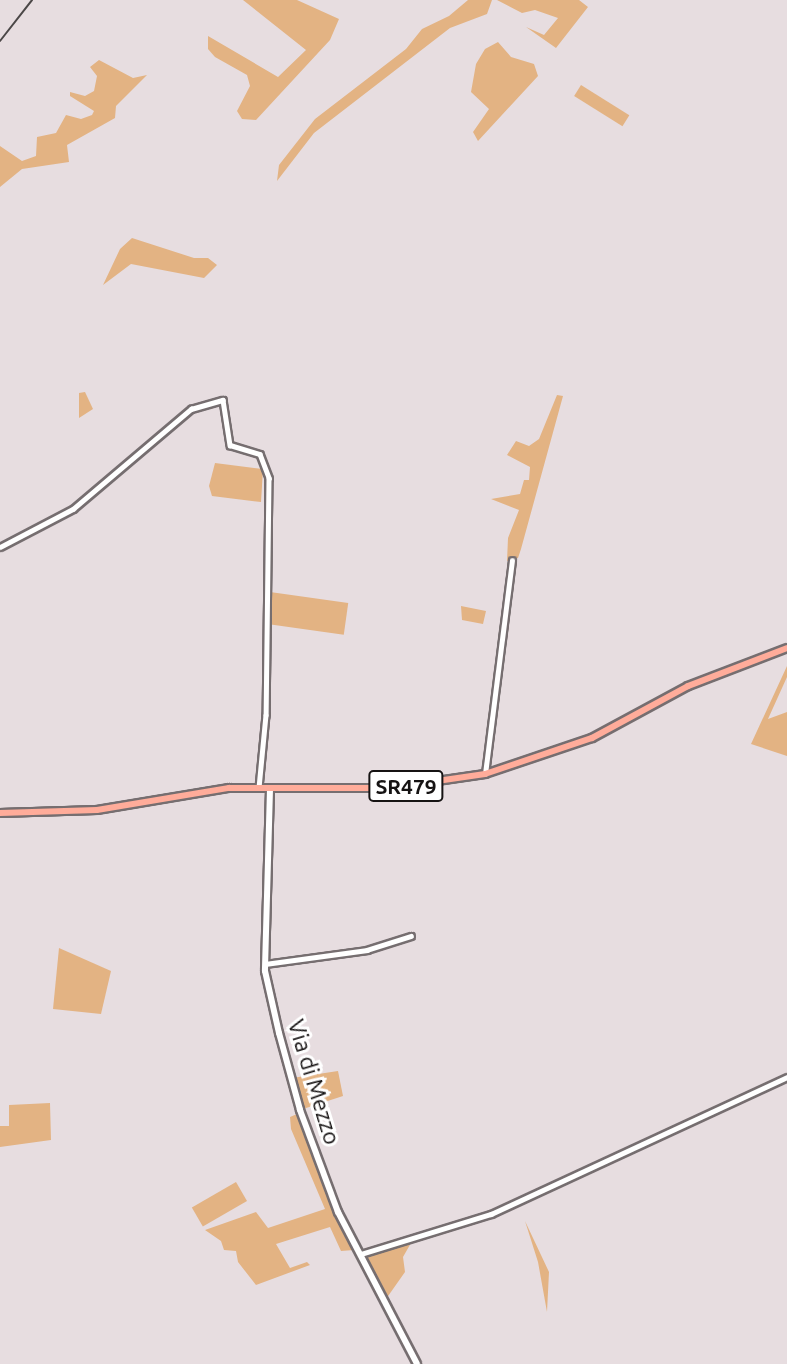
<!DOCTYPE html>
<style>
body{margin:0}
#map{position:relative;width:787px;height:1364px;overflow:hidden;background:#e7dde0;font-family:Ubuntu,sans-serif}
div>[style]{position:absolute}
.green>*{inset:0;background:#e3b383;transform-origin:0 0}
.roads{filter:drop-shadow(2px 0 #766e70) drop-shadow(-2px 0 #766e70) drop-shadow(0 2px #766e70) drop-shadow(0 -2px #766e70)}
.minor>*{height:4.5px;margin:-2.25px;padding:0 2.25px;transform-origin:2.25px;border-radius:2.25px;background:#fff}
.secondary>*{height:6px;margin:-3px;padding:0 3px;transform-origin:3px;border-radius:3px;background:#fff}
.primary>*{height:6px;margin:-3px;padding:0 3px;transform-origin:3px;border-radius:3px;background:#ffac9a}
.rail>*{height:2px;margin:-1px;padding:0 1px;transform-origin:1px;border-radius:1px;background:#4b4747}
span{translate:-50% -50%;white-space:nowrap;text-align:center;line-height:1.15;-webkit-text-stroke:6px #fff;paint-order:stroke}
.shield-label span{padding:2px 5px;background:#fff;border:2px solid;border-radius:5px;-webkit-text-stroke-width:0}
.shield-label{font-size:21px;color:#161313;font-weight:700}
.street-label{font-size:23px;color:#161313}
</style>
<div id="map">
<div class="green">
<div style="clip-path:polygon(243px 0,297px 0,339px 19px,330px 40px,256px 120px,242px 119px,237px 111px,250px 86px,247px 75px,215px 57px,208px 49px,208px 36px,278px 77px,306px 50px)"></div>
<div style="clip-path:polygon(468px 0,492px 0,487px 14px,450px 28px,314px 133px,277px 181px,279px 165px,315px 119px,406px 49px,422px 29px,449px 16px)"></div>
<div style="clip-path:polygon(497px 0,579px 0,588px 7px,556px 48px,526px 27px,544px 35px,558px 18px,535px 10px,522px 13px)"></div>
<div style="clip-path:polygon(498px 42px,511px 57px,534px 64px,538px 76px,478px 141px,473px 132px,489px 109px,471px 92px,476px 64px,485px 49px)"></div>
<div style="clip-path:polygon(99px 60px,133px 78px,147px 75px,116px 106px,115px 118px,67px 145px,69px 162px,22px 169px,0 187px,0 146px,22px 161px,36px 156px,37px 137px,56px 133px,66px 115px,81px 119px,92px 115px,94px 111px,70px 96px,70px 92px,85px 96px,94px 91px,97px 76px,90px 67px)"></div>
<div style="left:581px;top:85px;width:57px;height:13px;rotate:32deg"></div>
<div style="clip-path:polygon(132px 238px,194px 258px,208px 258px,217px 265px,204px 278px,131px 264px,103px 285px,120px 249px)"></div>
<div style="clip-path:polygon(85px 392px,93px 409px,79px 418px,79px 393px)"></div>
<div style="clip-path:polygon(557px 395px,563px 396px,521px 549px,518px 558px,507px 561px,508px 538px,519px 510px,491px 499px,520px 494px,524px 480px,529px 480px,530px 467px,507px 455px,516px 441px,529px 446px,539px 439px)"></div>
<div style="clip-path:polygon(215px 463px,263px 469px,261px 502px,212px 496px,209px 486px)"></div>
<div style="left:270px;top:592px;width:79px;height:32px;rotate:8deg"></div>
<div style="clip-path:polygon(461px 606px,486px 611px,483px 624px,462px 620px)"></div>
<div style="clip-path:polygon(787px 666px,787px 677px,768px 719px,787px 712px,787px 756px,751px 744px)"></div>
<div style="clip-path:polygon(59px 948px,111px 971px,101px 1014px,53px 1009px)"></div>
<div style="clip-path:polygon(338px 1071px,343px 1096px,300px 1110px,292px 1078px)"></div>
<div style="clip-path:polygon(50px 1103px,51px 1140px,0 1147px,0 1126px,9px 1126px,9px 1105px)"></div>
<div style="clip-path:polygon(297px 1114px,328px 1199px,354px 1250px,341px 1251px,330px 1227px,276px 1244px,290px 1268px,307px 1262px,310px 1265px,256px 1285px,238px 1262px,236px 1251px,224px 1250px,221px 1241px,205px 1230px,256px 1212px,268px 1228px,325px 1209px,291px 1129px,290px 1117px)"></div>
<div style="left:236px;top:1182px;width:22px;height:51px;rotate:60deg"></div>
<div style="clip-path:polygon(525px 1221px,549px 1272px,547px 1312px,538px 1262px)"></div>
<div style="clip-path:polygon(411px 1243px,403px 1257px,405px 1272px,386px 1299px,362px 1256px)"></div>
</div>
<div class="roads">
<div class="minor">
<div style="left:0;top:547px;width:82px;rotate:-27.5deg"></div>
<div style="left:73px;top:509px;width:155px;rotate:-40.3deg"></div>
<div style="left:191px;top:409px;width:33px;rotate:-16deg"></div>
<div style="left:223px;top:400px;width:46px;rotate:81.2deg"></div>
<div style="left:230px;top:445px;width:31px;rotate:17deg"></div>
<div style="left:260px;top:454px;width:26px;rotate:69deg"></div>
<div style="left:269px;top:478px;width:237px;rotate:90.7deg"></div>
<div style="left:266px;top:715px;width:73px;rotate:95.5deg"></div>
<div style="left:485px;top:774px;width:215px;rotate:-82.8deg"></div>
<div style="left:265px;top:964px;width:103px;rotate:-7.8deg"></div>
<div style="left:367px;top:950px;width:46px;rotate:-17.7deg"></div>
<div style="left:361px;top:1254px;width:136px;rotate:-17.1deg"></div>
<div style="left:491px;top:1214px;width:326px;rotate:-24.8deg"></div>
</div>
<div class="secondary">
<div style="left:270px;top:789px;width:182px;rotate:91.6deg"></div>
<div style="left:265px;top:971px;width:64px;rotate:77.3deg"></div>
<div style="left:279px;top:1033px;width:80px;rotate:74.7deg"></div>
<div style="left:300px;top:1110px;width:109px;rotate:69.6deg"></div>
<div style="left:338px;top:1212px;width:171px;rotate:62.5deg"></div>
</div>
<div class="primary">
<div style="left:0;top:813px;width:97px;rotate:-1.8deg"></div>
<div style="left:97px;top:810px;width:134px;rotate:-9.5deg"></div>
<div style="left:229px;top:788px;width:160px"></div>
<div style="left:389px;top:788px;width:97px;rotate:-8.3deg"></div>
<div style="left:485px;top:774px;width:113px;rotate:-18.6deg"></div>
<div style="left:592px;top:738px;width:109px;rotate:-28.4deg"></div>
<div style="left:688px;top:686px;width:106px;rotate:-21deg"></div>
</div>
</div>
<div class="rail">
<div style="left:0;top:41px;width:52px;rotate:-52deg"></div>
</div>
<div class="shield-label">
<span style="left:406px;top:786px">SR479</span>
</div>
<div class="street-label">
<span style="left:314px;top:1082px;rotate:73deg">Via di Mezzo</span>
</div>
</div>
